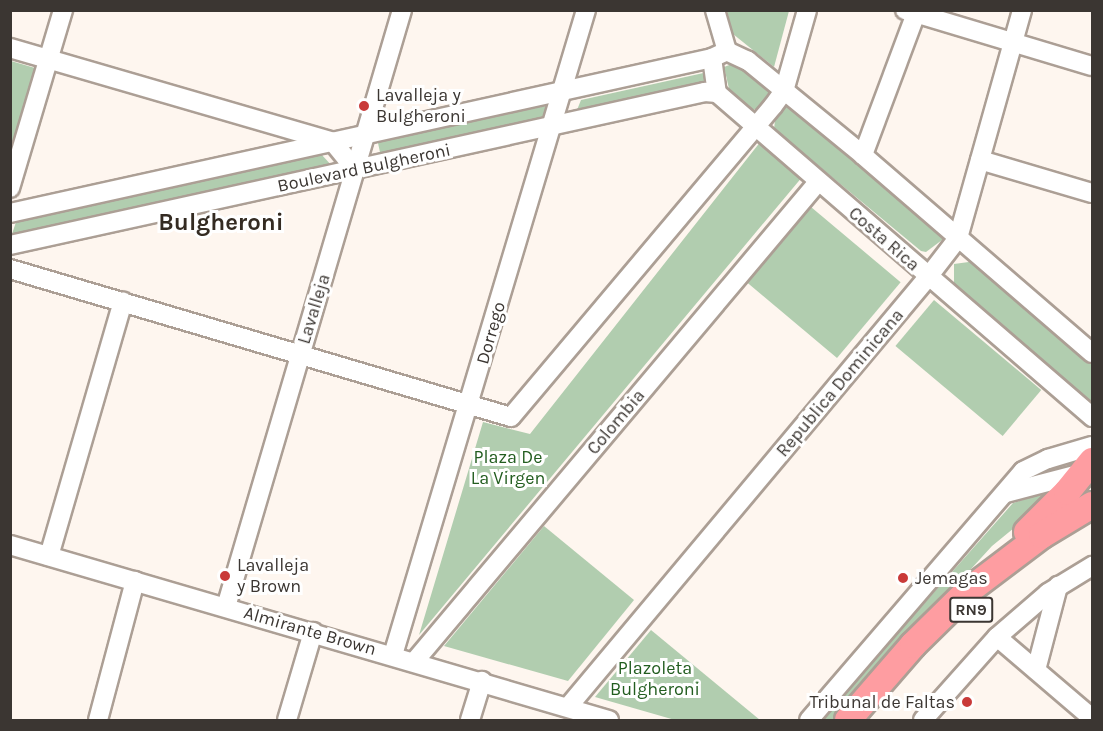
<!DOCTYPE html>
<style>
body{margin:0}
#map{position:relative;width:1103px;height:731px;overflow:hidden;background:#fef6ef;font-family:Karla,sans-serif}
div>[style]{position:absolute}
.green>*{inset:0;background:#b1cdaf;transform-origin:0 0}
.roads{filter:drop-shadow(2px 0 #ac9f95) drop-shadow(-2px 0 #ac9f95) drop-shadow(0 2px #ac9f95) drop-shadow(0 -2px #ac9f95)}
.minor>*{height:18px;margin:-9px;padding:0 9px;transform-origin:9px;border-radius:9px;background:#fff}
.highway>*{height:26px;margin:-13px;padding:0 13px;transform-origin:13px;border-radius:13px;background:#fe9da1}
.dots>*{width:16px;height:16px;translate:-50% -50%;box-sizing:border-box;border:3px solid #fff;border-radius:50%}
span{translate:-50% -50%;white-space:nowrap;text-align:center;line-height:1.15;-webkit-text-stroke:6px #fff;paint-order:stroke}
.shield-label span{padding:2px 4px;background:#fff;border:2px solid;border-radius:4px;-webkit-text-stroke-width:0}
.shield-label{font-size:16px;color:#3b3632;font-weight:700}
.poi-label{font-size:18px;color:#3b3632}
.left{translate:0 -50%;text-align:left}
.right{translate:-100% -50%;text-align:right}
.street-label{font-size:18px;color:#3b3632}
.park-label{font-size:18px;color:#225d1f}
.district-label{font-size:24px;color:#342b22;font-weight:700}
.frame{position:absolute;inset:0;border:12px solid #3b3632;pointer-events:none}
</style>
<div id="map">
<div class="green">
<div style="clip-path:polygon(727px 11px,789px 11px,774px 67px,733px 34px)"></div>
<div style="clip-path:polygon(11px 61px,35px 68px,11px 152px,10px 61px)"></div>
<div style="clip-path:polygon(732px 64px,740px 65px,770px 89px,772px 96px,758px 109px,750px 110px,730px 93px,724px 67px)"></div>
<div style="clip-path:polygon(708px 72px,711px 83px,575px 115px,581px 100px)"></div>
<div style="clip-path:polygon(784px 105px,793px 105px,946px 230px,942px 240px,926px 252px,921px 251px,774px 129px,776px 112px)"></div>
<div style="left:546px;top:106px;width:14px;height:172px;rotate:78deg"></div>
<div style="clip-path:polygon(761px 141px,803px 176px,419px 635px,483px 422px,530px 434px)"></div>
<div style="clip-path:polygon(321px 154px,333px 167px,11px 237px,16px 222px)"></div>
<div style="left:811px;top:207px;width:117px;height:99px;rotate:40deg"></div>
<div style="clip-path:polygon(976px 261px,1092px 363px,1092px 405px,954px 286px,954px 264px)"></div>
<div style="left:934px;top:300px;width:140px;height:60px;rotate:40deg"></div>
<div style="clip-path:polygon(1063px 488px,992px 546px,833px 720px,821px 720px,1013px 503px)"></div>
<div style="clip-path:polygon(544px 526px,634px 600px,568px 681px,444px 646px)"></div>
<div style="clip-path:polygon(651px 630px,760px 720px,675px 720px,595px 697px)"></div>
</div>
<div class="roads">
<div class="minor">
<div style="left:715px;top:10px;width:43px;rotate:73.7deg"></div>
<div style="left:905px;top:10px;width:195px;rotate:16.7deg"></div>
<div style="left:10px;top:48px;width:336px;rotate:16.2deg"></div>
<div style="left:333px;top:142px;width:36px;rotate:51deg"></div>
<div style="left:863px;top:155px;width:152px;rotate:-69.5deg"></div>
<div style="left:980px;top:160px;width:117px;rotate:16.4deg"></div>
<div style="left:10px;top:188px;width:186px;rotate:-73.4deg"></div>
<div style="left:10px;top:213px;width:719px;rotate:-12.45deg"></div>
<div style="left:10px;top:245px;width:712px;rotate:-12.42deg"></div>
<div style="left:705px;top:92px;width:12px;rotate:5deg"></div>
<div style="left:10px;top:269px;width:522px;rotate:16.46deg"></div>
<div style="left:511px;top:417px;width:407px;rotate:-49.9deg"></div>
<div style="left:773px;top:106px;width:19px;rotate:-54deg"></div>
<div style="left:784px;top:91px;width:84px;rotate:-74.1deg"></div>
<div style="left:1092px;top:353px;width:303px;rotate:-139.2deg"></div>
<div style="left:863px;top:155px;width:149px;rotate:-140.7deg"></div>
<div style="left:748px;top:61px;width:23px;rotate:-155deg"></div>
<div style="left:727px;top:51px;width:17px;rotate:155deg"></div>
<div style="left:712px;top:58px;width:35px;rotate:82deg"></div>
<div style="left:717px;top:93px;width:496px;rotate:40.8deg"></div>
<div style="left:1006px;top:493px;width:83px;rotate:-14.7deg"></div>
<div style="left:10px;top:545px;width:624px;rotate:16.29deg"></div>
<div style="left:49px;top:556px;width:265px;rotate:-73.8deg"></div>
<div style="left:226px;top:607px;width:622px;rotate:-73.57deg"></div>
<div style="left:997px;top:637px;width:125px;rotate:40.5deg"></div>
<div style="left:393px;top:655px;width:673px;rotate:-73.34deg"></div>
<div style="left:414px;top:662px;width:627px;rotate:-49.91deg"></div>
<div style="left:1036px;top:670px;width:87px;rotate:-75.3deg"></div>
<div style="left:568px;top:707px;width:561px;rotate:-50.06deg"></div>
<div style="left:928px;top:277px;width:49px;rotate:-52.4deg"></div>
<div style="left:958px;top:238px;width:237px;rotate:-74.3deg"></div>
<div style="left:98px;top:720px;width:144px;rotate:-75.1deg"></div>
<div style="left:287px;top:720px;width:92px;rotate:-73.5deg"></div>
<div style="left:470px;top:720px;width:41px;rotate:-72.9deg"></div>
<div style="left:809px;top:720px;width:328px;rotate:-49.3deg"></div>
<div style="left:1023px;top:471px;width:28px;rotate:-26deg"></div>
<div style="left:1048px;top:459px;width:46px;rotate:-16.5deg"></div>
<div style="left:923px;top:720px;width:111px;rotate:-48.3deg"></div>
<div style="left:997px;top:637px;width:67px;rotate:-40.8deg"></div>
<div style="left:1048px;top:593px;width:52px;rotate:-31.5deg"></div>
</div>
<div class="highway">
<div style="left:1027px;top:532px;width:57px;rotate:-45deg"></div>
<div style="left:1067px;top:492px;width:40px;rotate:-51deg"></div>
<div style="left:848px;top:720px;width:99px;rotate:-49.1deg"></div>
<div style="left:913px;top:645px;width:77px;rotate:-44.5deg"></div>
<div style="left:968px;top:591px;width:93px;rotate:-37.1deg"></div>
<div style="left:1042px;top:535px;width:58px;rotate:-31deg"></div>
</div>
</div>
<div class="dots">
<div style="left:364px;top:106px;background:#c93a39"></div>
<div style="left:225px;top:576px;background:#c93a39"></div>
<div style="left:903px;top:578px;background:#c93a39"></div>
<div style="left:967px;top:702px;background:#c93a39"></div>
</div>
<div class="shield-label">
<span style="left:971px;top:610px">RN9</span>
</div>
<div class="poi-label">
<span class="left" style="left:376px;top:106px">Lavalleja y<br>Bulgheroni</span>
<span class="left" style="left:237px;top:576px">Lavalleja<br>y Brown</span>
<span class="left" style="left:915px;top:578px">Jemagas</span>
<span class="right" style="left:955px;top:702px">Tribunal de Faltas</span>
</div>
<div class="street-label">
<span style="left:364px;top:168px;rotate:-12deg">Boulevard Bulgheroni</span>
<span style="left:884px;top:239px;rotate:41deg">Costa Rica</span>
<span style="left:314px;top:309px;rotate:-73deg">Lavalleja</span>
<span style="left:491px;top:333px;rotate:-74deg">Dorrego</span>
<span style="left:840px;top:383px;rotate:-50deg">Republica Dominicana</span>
<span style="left:616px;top:422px;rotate:-50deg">Colombia</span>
<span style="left:310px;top:631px;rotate:16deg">Almirante Brown</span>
</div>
<div class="park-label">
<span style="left:508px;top:468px">Plaza De<br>La Virgen</span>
<span style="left:655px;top:679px">Plazoleta<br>Bulgheroni</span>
</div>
<div class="district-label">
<span style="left:221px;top:223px">Bulgheroni</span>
</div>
<div class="frame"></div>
</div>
